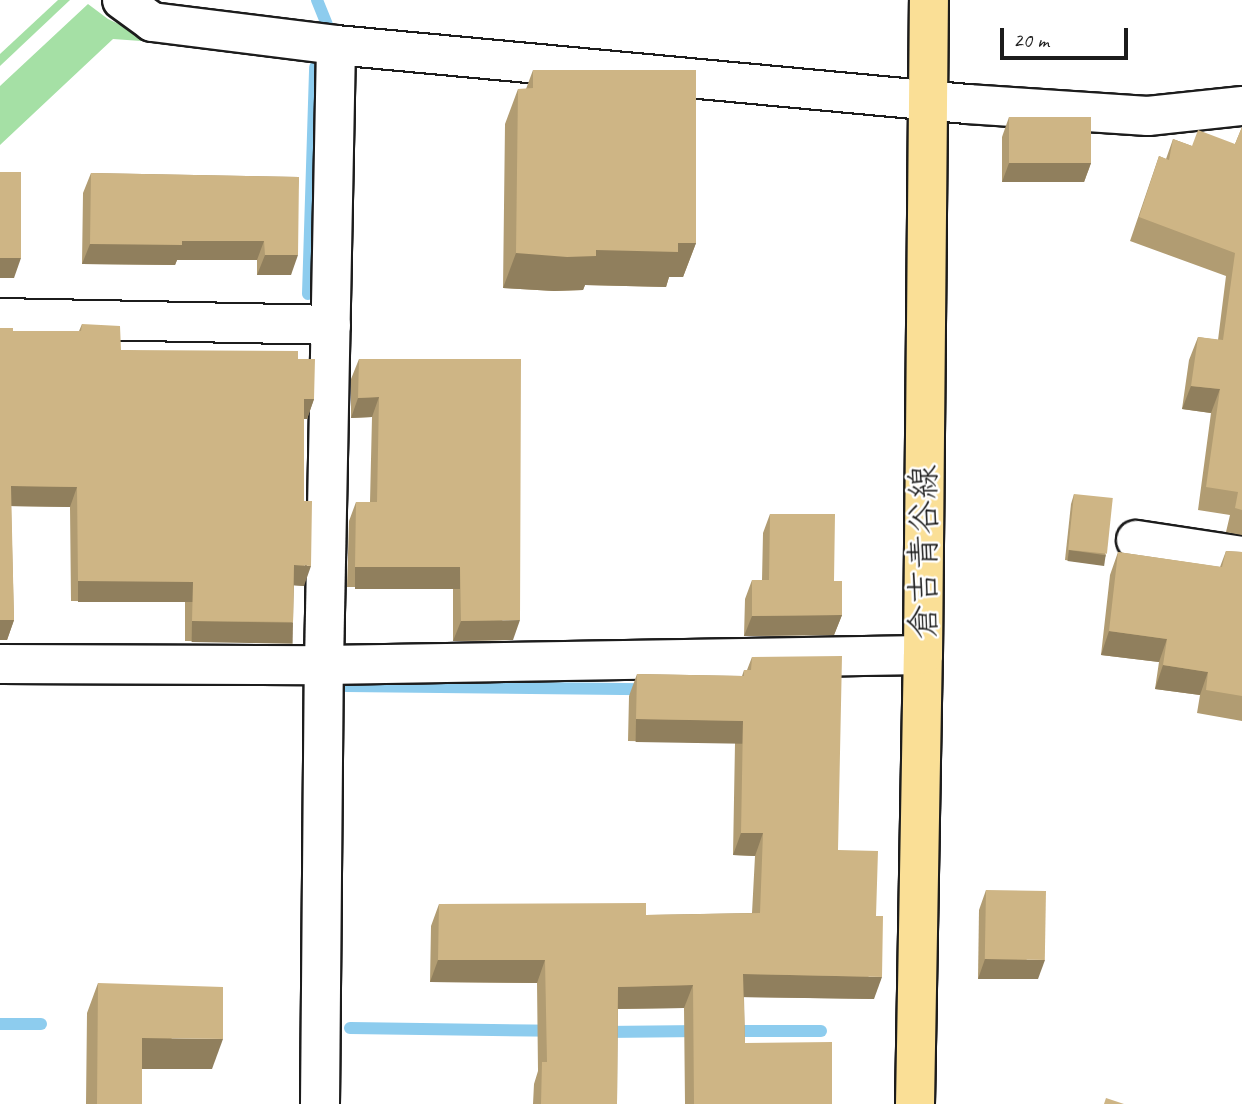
<!DOCTYPE html>
<meta charset="utf-8">
<style>
body{margin:0}
#map{position:relative;width:1242px;height:1104px;overflow:hidden;background:#fff;font-family:Caveat,"Klee One",sans-serif}
div>[style]{position:absolute}
.green>*{inset:0;background:#a5e0a5}
.stream>*{height:12px;margin:-6px;padding:0 6px;transform-origin:6px;border-radius:6px;background:#8dccee}
.roads{filter:drop-shadow(2px 0 #1c1c1c) drop-shadow(-2px 0 #1c1c1c) drop-shadow(0 2px #1c1c1c) drop-shadow(0 -2px #1c1c1c)}
.street>*{height:38px;margin:-19px;padding:0 19px;transform-origin:19px;border-radius:19px;background:#fff}
.primary>*{height:38px;margin:-19px;padding:0 19px;transform-origin:19px;border-radius:19px;background:#fadf96}
.wall>*{inset:0;background:#b19c72}
.shaded-wall>*{inset:0;background:#907f5d;transform-origin:0 0}
.building>*{inset:0;background:#ceb585;transform-origin:0 0}
span{translate:-50% -50%;white-space:nowrap;text-align:center;line-height:1.15;-webkit-text-stroke:5px #fff;paint-order:stroke}
.street-label{font-size:35px;color:#1c1c1c}
.scale{position:absolute;left:1000px;top:28px;width:128px;height:32px;box-sizing:border-box;border:4px solid #1c1c1c;border-top:0;padding-left:9px;font-size:21px;line-height:24px;white-space:nowrap;color:#1c1c1c;-webkit-text-stroke:5px #fff;paint-order:stroke}
</style>
<div id="map">
<div class="green">
<div style="clip-path:polygon(58px 0,70px 0,0 66px,0 54px)"></div>
<div style="clip-path:polygon(88px 4px,108px 19px,146px 37px,141px 41px,113px 39px,0 145px,0 86px)"></div>
</div>
<div class="stream">
<div style="left:317px;top:0;width:27px;rotate:68deg"></div>
<div style="left:308px;top:294px;width:227px;rotate:-88.2deg"></div>
<div style="left:346px;top:686px;width:299px;rotate:0.6deg"></div>
<div style="left:0;top:1024px;width:41px"></div>
<div style="left:350px;top:1028px;width:204px;rotate:0.8deg"></div>
<div style="left:730px;top:1031px;width:91px"></div>
<div style="left:604px;top:1032px;width:97px;rotate:-0.6deg"></div>
</div>
<div class="roads">
<div class="street">
<div style="left:122px;top:0;width:37px;rotate:36deg"></div>
<div style="left:152px;top:22px;width:185px;rotate:7.1deg"></div>
<div style="left:336px;top:45px;width:634px;rotate:5.34deg"></div>
<div style="left:967px;top:104px;width:181px;rotate:3.8deg"></div>
<div style="left:1148px;top:116px;width:95px;rotate:-6.1deg"></div>
<div style="left:0;top:318px;width:331px;rotate:1.2deg"></div>
<div style="left:1136px;top:540px;width:107px;rotate:8.6deg"></div>
<div style="left:0;top:664px;width:324px;rotate:0.2deg"></div>
<div style="left:324px;top:665px;width:599px;rotate:-0.96deg"></div>
<div style="left:320px;top:1104px;width:439px;rotate:-89.5deg"></div>
<div style="left:324px;top:665px;width:620px;rotate:-88.89deg"></div>
</div>
<div class="primary">
<div style="left:915px;top:1104px;width:449px;rotate:-89deg"></div>
<div style="left:923px;top:655px;width:655px;rotate:-89.48deg"></div>
</div>
</div>
<div class="wall">
<div style="clip-path:polygon(533px 70px,696px 243px,683px 277px,669px 277px,666px 287px,585px 285px,583px 290px,554px 291px,503px 288px,505px 124px,518px 89px,526px 89px)"></div>
<div style="clip-path:polygon(1009px 117px,1091px 163px,1084px 182px,1002px 182px,1002px 137px)"></div>
<div style="clip-path:polygon(1242px 127px,1242px 535px,1226px 532px,1230px 515px,1198px 510px,1211px 413px,1182px 409px,1189px 360px,1198px 337px,1218px 340px,1226px 276px,1130px 241px,1159px 156px,1166px 159px,1173px 139px,1192px 146px,1235px 144px)"></div>
<div style="clip-path:polygon(91px 173px,299px 177px,291px 275px,257px 275px,257px 260px,177px 260px,175px 265px,82px 264px,83px 193px)"></div>
<div style="clip-path:polygon(82px 324px,121px 350px,298px 359px,314px 399px,307px 419px,304px 419px,304px 586px,294px 585px,293px 622px,285px 642px,185px 641px,185px 602px,71px 601px,70px 507px,11px 506px,14px 620px,7px 640px,0 640px,0 328px,13px 331px,79px 331px)"></div>
<div style="clip-path:polygon(359px 359px,513px 640px,453px 641px,453px 587px,347px 587px,349px 521px,356px 502px,370px 502px,372px 417px,351px 418px,351px 379px)"></div>
<div style="clip-path:polygon(1074px 494px,1106px 555px,1102px 565px,1065px 560px,1071px 504px)"></div>
<div style="clip-path:polygon(770px 514px,834px 581px,842px 615px,834px 635px,744px 636px,745px 599px,752px 580px,762px 580px,763px 533px)"></div>
<div style="clip-path:polygon(1226px 551px,1242px 552px,1242px 721px,1197px 713px,1200px 695px,1155px 689px,1159px 662px,1101px 655px,1110px 575px,1118px 552px,1220px 567px)"></div>
<div style="clip-path:polygon(752px 657px,838px 850px,874px 999px,744px 997px,745px 1043px,832px 1104px,685px 1104px,684px 1008px,618px 1009px,617px 1104px,533px 1104px,534px 1084px,538px 1071px,537px 983px,430px 982px,431px 926px,439px 904px,646px 915px,752px 913px,755px 856px,733px 855px,735px 743px,628px 741px,629px 696px,637px 674px,742px 676px,744px 670px,747px 670px)"></div>
<div style="clip-path:polygon(986px 890px,1038px 979px,978px 979px,979px 910px)"></div>
<div style="clip-path:polygon(98px 983px,212px 1069px,142px 1069px,142px 1104px,86px 1104px,87px 1013px)"></div>
</div>
<div class="shaded-wall">
<div style="clip-path:polygon(1009px 163px,1091px 163px,1084px 182px,1002px 182px)"></div>
<div style="clip-path:polygon(182px 241px,264px 241px,257px 260px,177px 260px,175px 265px,82px 264px,90px 244px)"></div>
<div style="clip-path:polygon(678px 243px,696px 243px,683px 277px,669px 277px,666px 287px,585px 285px,583px 290px,554px 291px,503px 288px,516px 253px,596px 250px)"></div>
<div style="clip-path:polygon(265px 255px,298px 255px,291px 275px,257px 275px)"></div>
<div style="clip-path:polygon(0 258px,21px 258px,14px 278px,0 278px)"></div>
<div style="clip-path:polygon(1191px 386px,1220px 389px,1211px 413px,1182px 409px)"></div>
<div style="clip-path:polygon(379px 397px,372px 417px,351px 418px,358px 398px)"></div>
<div style="clip-path:polygon(304px 399px,314px 399px,307px 419px,297px 419px)"></div>
<div style="clip-path:polygon(11px 486px,77px 487px,70px 507px,4px 506px)"></div>
<div style="left:1069px;top:550px;width:37px;height:11px;rotate:8deg"></div>
<div style="clip-path:polygon(294px 565px,311px 566px,304px 586px,287px 585px)"></div>
<div style="left:355px;top:567px;width:105px;height:22px"></div>
<div style="left:78px;top:581px;width:115px;height:21px"></div>
<div style="clip-path:polygon(842px 615px,834px 635px,744px 636px,752px 616px)"></div>
<div style="clip-path:polygon(0 620px,14px 620px,7px 640px,0 640px)"></div>
<div style="clip-path:polygon(520px 620px,513px 640px,453px 641px,461px 621px)"></div>
<div style="left:192px;top:621px;width:101px;height:21px;rotate:1deg"></div>
<div style="clip-path:polygon(1109px 631px,1167px 639px,1159px 662px,1101px 655px)"></div>
<div style="clip-path:polygon(1163px 665px,1208px 672px,1200px 695px,1155px 689px)"></div>
<div style="left:636px;top:719px;width:107px;height:23px;rotate:1deg"></div>
<div style="clip-path:polygon(741px 833px,763px 833px,755px 856px,733px 855px)"></div>
<div style="clip-path:polygon(985px 959px,1045px 960px,1038px 979px,978px 979px)"></div>
<div style="clip-path:polygon(438px 960px,545px 960px,537px 983px,430px 982px)"></div>
<div style="clip-path:polygon(743px 974px,882px 977px,874px 999px,735px 997px)"></div>
<div style="clip-path:polygon(693px 985px,684px 1008px,610px 1009px,618px 987px)"></div>
<div style="clip-path:polygon(142px 1038px,223px 1039px,212px 1069px,131px 1069px)"></div>
</div>
<div class="building">
<div style="clip-path:polygon(533px 70px,696px 70px,696px 243px,678px 243px,678px 252px,596px 250px,596px 256px,567px 257px,516px 253px,518px 89px,533px 88px)"></div>
<div style="left:1009px;top:117px;width:82px;height:46px"></div>
<div style="clip-path:polygon(1242px 127px,1242px 510px,1235px 508px,1238px 492px,1206px 487px,1220px 389px,1191px 386px,1198px 337px,1223px 340px,1235px 253px,1139px 217px,1159px 156px,1169px 160px,1173px 139px,1192px 146px,1198px 130px,1235px 144px)"></div>
<div style="left:0;top:172px;width:21px;height:86px"></div>
<div style="clip-path:polygon(91px 173px,299px 177px,298px 255px,265px 255px,264px 241px,182px 241px,182px 245px,90px 244px)"></div>
<div style="clip-path:polygon(82px 324px,120px 326px,121px 350px,298px 351px,298px 359px,315px 359px,314px 399px,304px 399px,304px 501px,312px 501px,311px 566px,294px 565px,293px 622px,192px 621px,193px 582px,78px 581px,77px 487px,11px 486px,14px 620px,0 620px,0 328px,13px 328px,13px 331px,81px 331px)"></div>
<div style="clip-path:polygon(359px 359px,521px 359px,520px 620px,461px 621px,460px 567px,355px 567px,356px 502px,377px 502px,379px 397px,358px 398px)"></div>
<div style="left:1074px;top:494px;width:39px;height:56px;rotate:6deg"></div>
<div style="clip-path:polygon(770px 514px,835px 514px,834px 581px,842px 581px,842px 615px,752px 616px,752px 580px,769px 580px)"></div>
<div style="clip-path:polygon(1226px 551px,1242px 552px,1242px 696px,1206px 690px,1208px 672px,1163px 665px,1167px 639px,1109px 631px,1118px 552px,1222px 567px)"></div>
<div style="clip-path:polygon(842px 656px,838px 850px,878px 851px,876px 916px,883px 916px,882px 977px,743px 974px,745px 1043px,832px 1042px,832px 1104px,694px 1104px,693px 985px,618px 987px,617px 1104px,541px 1104px,542px 1062px,547px 1062px,545px 960px,438px 960px,439px 904px,646px 903px,646px 915px,760px 913px,763px 833px,741px 833px,743px 721px,636px 719px,637px 674px,744px 676px,744px 670px,751px 670px,752px 657px)"></div>
<div style="left:986px;top:890px;width:60px;height:69px;rotate:1deg"></div>
<div style="clip-path:polygon(98px 983px,223px 987px,223px 1039px,142px 1038px,142px 1104px,97px 1104px)"></div>
<div style="clip-path:polygon(1106px 1098px,1124px 1104px,1104px 1104px)"></div>
</div>
<div class="street-label">
<span style="left:924px;top:552px;rotate:-90deg">倉吉青谷線</span>
</div>
<div class="scale">20 m</div>
</div>
